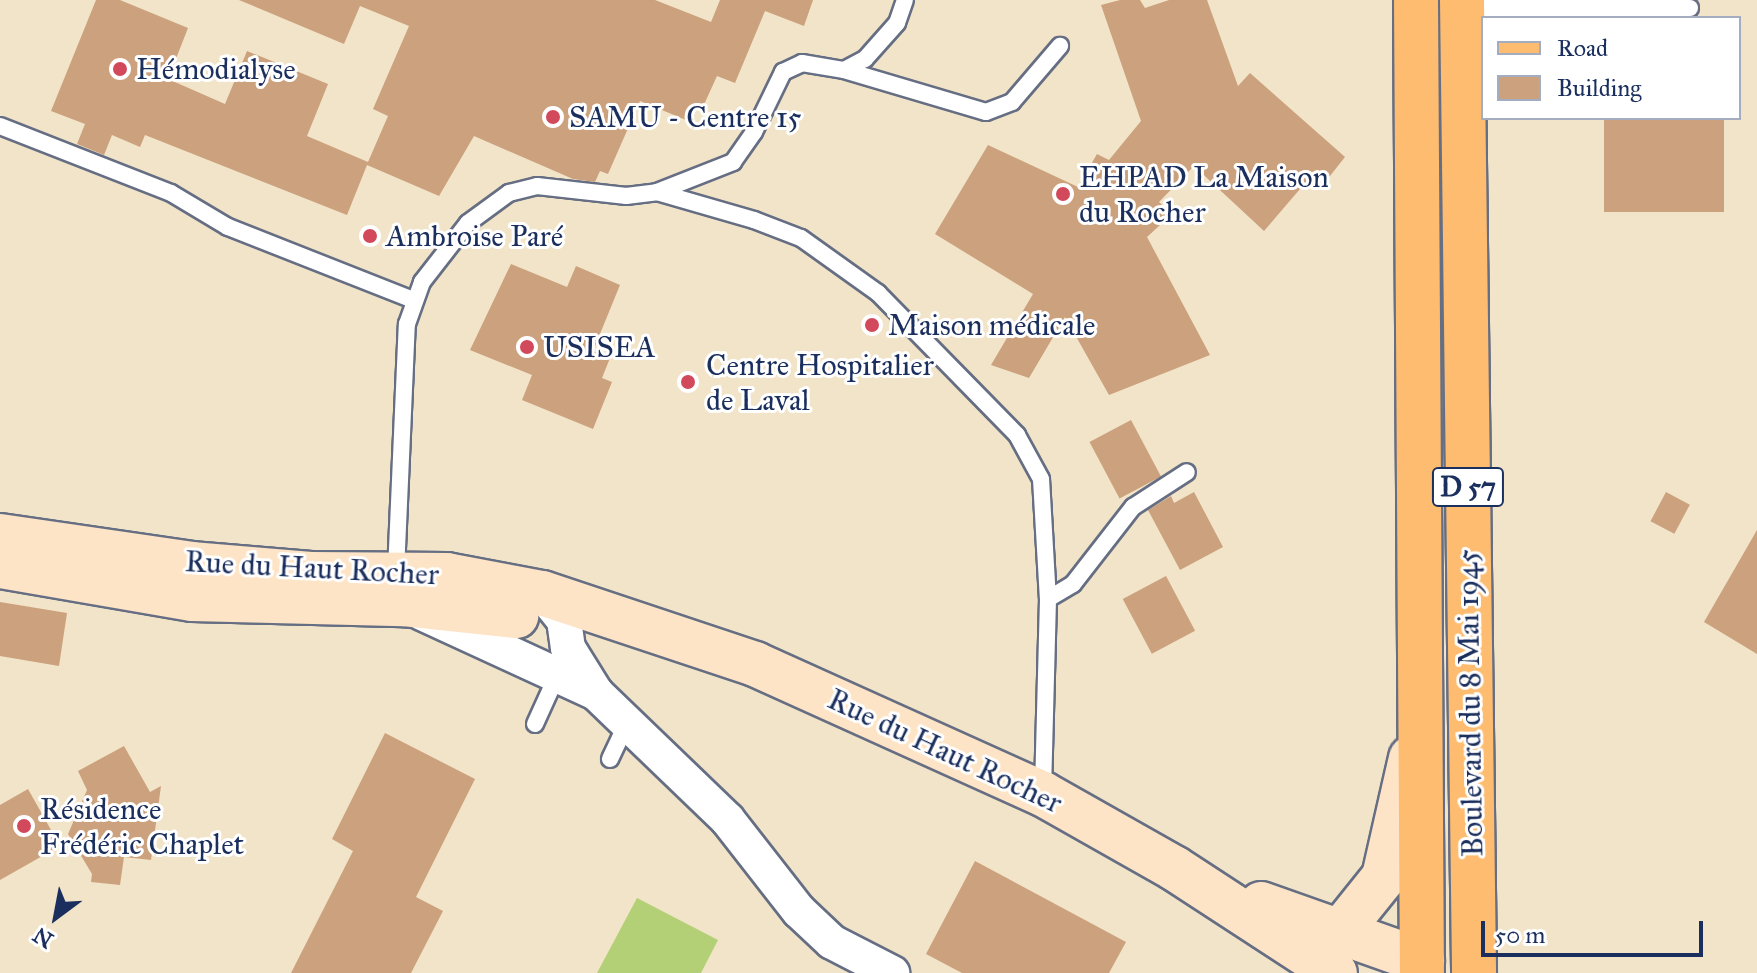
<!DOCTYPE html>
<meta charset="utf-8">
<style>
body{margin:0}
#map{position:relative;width:1757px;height:973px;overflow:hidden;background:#f1e4c8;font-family:"IM FELL Great Primer",serif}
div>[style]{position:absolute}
.green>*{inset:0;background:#b4d076}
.building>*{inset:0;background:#cca17d;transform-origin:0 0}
.roads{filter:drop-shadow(2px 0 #666e83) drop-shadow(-2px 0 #666e83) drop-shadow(0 2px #666e83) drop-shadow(0 -2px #666e83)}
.lane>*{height:16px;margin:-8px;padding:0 8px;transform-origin:8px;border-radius:8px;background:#fff}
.street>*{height:34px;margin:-17px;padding:0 17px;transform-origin:17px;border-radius:17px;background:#fff}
.secondary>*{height:44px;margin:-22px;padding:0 22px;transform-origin:22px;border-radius:22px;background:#fee4c6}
.primary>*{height:44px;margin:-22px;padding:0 22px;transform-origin:22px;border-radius:22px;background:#fdbc70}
.dots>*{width:22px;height:22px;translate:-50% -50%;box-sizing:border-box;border:4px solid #fff;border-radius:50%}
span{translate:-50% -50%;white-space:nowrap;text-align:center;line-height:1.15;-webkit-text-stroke:6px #fff;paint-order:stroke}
.shield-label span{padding:2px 6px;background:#fff;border:2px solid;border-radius:6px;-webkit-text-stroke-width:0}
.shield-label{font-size:28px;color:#1b2f5e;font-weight:700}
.poi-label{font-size:30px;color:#1b2f5e}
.left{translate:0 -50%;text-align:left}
.street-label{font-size:30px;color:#1b2f5e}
.legend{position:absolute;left:1481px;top:16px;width:260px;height:104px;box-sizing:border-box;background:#fff;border:2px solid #a4acbf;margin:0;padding:10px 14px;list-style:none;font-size:24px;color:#1b2f5e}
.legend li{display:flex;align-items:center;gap:16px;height:40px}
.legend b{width:40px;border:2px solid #a4acbf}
.north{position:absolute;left:16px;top:877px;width:80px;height:80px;-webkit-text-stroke:6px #fff;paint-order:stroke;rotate:212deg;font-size:22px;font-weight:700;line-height:32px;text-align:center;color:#1b2f5e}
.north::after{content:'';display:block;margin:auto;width:28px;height:36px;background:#1b2f5e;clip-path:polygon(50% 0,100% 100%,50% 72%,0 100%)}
.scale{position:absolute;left:1481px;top:921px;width:222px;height:36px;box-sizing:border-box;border:4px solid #1b2f5e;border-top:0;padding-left:10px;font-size:24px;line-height:28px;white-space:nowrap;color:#1b2f5e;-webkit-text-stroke:6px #fff;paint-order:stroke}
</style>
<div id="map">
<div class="green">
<div style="clip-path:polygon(637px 898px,718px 940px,701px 973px,597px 973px)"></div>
</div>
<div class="building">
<div style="clip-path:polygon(96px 0,120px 0,188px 28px,168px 79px,225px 104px,247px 51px,328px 84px,307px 136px,368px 162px,388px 116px,373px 109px,409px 26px,360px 6px,344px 44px,239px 0,655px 0,711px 22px,720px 0,813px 0,804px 26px,765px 11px,735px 83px,717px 76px,702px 109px,693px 105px,686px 120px,640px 101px,608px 174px,600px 171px,595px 182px,573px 179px,474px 136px,439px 196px,367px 165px,347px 215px,145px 135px,140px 147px,112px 135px,104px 155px,77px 144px,85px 124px,51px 111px)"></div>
<div style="clip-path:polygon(1120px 0,1140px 0,1145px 8px,1169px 0,1207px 0,1238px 86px,1250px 73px,1345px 157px,1322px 186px,1312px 175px,1264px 231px,1194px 166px,1159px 202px,1172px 214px,1147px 237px,1210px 355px,1109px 395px,1065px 317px,1029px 378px,991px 365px,1033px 294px,935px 234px,988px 145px,1078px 187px,1097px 154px,1109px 160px,1141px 121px,1101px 5px)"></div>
<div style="left:1604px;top:118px;width:120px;height:94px"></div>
<div style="clip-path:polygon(511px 264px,567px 287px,576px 266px,620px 285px,593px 351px,610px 358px,602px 378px,612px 382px,593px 429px,522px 400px,532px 375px,470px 350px)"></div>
<div style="left:1131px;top:420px;width:64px;height:47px;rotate:62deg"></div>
<div style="clip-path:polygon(1194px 492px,1223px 547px,1180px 570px,1148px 510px,1171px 496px,1174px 503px)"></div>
<div style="left:1666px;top:492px;width:27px;height:33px;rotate:28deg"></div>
<div style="clip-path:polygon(1757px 530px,1757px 654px,1704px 622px)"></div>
<div style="left:1166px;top:576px;width:62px;height:49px;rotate:62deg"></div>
<div style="clip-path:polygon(0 602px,67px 613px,59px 666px,0 656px)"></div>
<div style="clip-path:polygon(385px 733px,475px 779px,416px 897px,443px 911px,411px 973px,291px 973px,353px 851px,332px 839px)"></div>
<div style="clip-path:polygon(124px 746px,150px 792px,161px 786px,151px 860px,124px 857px,120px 885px,91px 882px,92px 874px,68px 834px,87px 790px,78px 771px)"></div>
<div style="clip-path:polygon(28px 789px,60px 846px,0 880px,0 805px)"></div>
<div style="clip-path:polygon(975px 861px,1126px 942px,1109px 973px,962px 973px,926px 954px)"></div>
</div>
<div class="roads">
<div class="lane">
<div style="left:1463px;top:8px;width:227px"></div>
<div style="left:844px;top:70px;width:24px;rotate:-28deg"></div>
<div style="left:865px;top:59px;width:48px;rotate:-48.4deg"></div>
<div style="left:897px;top:23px;width:24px;rotate:-71deg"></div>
<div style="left:0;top:126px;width:184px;rotate:21.4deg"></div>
<div style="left:171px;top:193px;width:66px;rotate:30.8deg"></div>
<div style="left:228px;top:227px;width:199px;rotate:21.5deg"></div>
<div style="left:657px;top:192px;width:82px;rotate:-21.5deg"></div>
<div style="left:733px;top:162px;width:37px;rotate:-55deg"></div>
<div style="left:754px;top:132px;width:67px;rotate:-64.2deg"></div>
<div style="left:783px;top:72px;width:21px;rotate:-25deg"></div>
<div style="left:802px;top:63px;width:43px;rotate:9.5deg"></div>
<div style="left:844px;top:70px;width:148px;rotate:16.5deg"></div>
<div style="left:986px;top:112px;width:28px;rotate:-21deg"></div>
<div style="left:1012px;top:102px;width:74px;rotate:-49.4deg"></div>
<div style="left:396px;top:572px;width:248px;rotate:-87.5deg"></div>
<div style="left:407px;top:324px;width:45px;rotate:-70.3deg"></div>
<div style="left:422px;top:282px;width:75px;rotate:-52.1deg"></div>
<div style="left:468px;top:223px;width:51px;rotate:-36.2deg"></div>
<div style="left:509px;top:193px;width:29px;rotate:-14deg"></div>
<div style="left:537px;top:186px;width:90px;rotate:6.4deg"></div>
<div style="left:626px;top:196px;width:31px;rotate:-7deg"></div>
<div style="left:657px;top:192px;width:101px;rotate:16.1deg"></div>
<div style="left:754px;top:220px;width:50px;rotate:21deg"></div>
<div style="left:801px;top:238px;width:95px;rotate:35.5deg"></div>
<div style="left:878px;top:293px;width:199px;rotate:45.6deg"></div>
<div style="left:1017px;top:435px;width:50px;rotate:61.4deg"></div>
<div style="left:1041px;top:479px;width:120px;rotate:86.7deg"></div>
<div style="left:1048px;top:599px;width:194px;rotate:91.5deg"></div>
<div style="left:1048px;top:599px;width:29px;rotate:-31deg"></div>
<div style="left:1073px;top:584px;width:98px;rotate:-52.1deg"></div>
<div style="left:1133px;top:507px;width:64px;rotate:-32.9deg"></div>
<div style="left:535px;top:724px;width:58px;rotate:-65.6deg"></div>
<div style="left:610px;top:759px;width:42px;rotate:-64.7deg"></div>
</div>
<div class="street">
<div style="left:538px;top:598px;width:6px;rotate:-51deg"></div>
<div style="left:542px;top:593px;width:35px;rotate:51deg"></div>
<div style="left:564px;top:620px;width:28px;rotate:82deg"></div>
<div style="left:568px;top:648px;width:53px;rotate:58.1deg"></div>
<div style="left:422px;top:613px;width:192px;rotate:24.7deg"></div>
<div style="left:596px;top:693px;width:182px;rotate:43.9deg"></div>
<div style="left:727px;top:819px;width:117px;rotate:52deg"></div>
<div style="left:799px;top:911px;width:45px;rotate:43.2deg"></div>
<div style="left:832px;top:942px;width:68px;rotate:27.3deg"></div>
</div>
<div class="secondary">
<div style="left:0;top:536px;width:193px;rotate:8.3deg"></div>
<div style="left:191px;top:564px;width:120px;rotate:4.8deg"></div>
<div style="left:311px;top:574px;width:136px;rotate:0.4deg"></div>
<div style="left:447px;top:575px;width:97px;rotate:10.7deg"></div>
<div style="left:542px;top:593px;width:225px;rotate:18.4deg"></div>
<div style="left:755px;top:664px;width:316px;rotate:24.3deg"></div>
<div style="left:1043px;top:794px;width:150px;rotate:29.5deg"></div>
<div style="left:1174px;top:868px;width:192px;rotate:33.1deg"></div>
<div style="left:1px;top:566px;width:194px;rotate:9.8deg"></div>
<div style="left:192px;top:599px;width:212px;rotate:1.4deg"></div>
<div style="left:404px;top:604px;width:113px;rotate:6.1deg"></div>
<div style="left:1261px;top:904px;width:171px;rotate:19.5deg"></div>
<div style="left:1339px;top:933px;width:72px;rotate:-51.2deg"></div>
<div style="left:1384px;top:877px;width:122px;rotate:-77.2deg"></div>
</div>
<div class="primary">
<div style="left:1416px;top:0;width:973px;rotate:89.65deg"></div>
<div style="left:1462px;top:0;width:973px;rotate:89.29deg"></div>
</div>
</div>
<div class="dots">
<div style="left:120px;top:69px;background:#d1495b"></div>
<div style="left:553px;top:117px;background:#d1495b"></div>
<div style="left:1063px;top:194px;background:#d1495b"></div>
<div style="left:370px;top:236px;background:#d1495b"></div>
<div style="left:872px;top:325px;background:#d1495b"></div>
<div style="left:527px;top:347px;background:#d1495b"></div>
<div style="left:688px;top:382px;background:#d1495b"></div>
<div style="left:24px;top:826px;background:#d1495b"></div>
</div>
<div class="shield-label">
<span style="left:1468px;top:487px">D 57</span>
</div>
<div class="poi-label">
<span class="left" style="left:136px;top:69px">Hémodialyse</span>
<span class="left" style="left:569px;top:117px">SAMU - Centre 15</span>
<span class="left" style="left:1079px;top:194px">EHPAD La Maison<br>du Rocher</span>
<span class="left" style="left:386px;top:236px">Ambroise Paré</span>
<span class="left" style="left:888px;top:325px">Maison médicale</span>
<span class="left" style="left:543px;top:347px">USISEA</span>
<span class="left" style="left:706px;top:382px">Centre Hospitalier<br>de Laval</span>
<span class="left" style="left:40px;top:826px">Résidence<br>Frédéric Chaplet</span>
</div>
<div class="street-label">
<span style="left:312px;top:568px;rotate:3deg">Rue du Haut Rocher</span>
<span style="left:1470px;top:703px;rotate:-91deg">Boulevard du 8 Mai 1945</span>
<span style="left:945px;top:751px;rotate:25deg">Rue du Haut Rocher</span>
</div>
<ul class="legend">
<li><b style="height:10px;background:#fdbc70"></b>Road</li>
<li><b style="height:22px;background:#cca17d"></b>Building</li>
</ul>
<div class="north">N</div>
<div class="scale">50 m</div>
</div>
